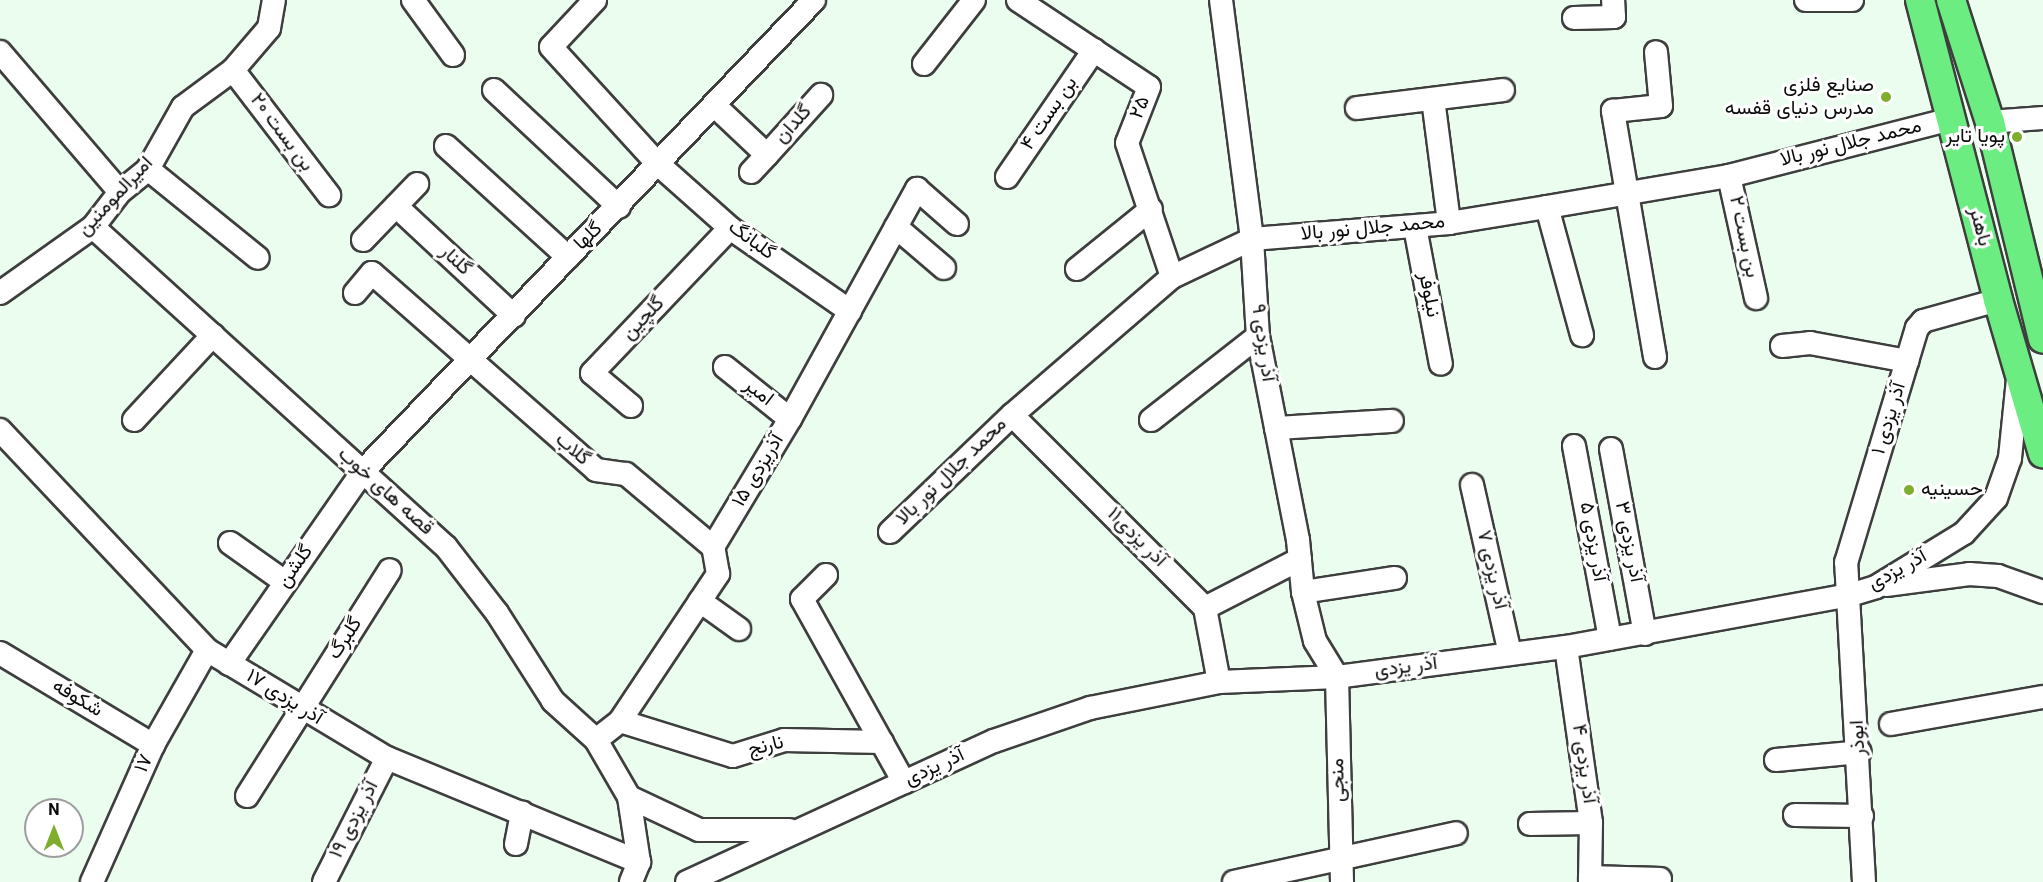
<!DOCTYPE html>
<meta charset="utf-8">
<style>
body{margin:0}
#map{position:relative;width:2043px;height:882px;overflow:hidden;background:#eafdef;font-family:Georgia,Vazirmatn,serif}
div>[style]{position:absolute}
.roads{filter:drop-shadow(2px 0 #3e3e3e) drop-shadow(-2px 0 #3e3e3e) drop-shadow(0 2px #3e3e3e) drop-shadow(0 -2px #3e3e3e)}
.minor>*{height:22px;margin:-11px;padding:0 11px;transform-origin:11px;border-radius:11px;background:#fff}
.major>*{height:28px;margin:-14px;padding:0 14px;transform-origin:14px;border-radius:14px;background:#6bed82}
.dots>*{width:16px;height:16px;translate:-50% -50%;box-sizing:border-box;border:3px solid #fff;border-radius:50%}
span{translate:-50% -50%;white-space:nowrap;text-align:center;line-height:1.15;-webkit-text-stroke:6px #fff;paint-order:stroke}
.poi-label{font-size:20px;color:#0b0b0b}
.right{translate:-100% -50%;text-align:right}
.left{translate:0 -50%;text-align:left}
.street-label{font-size:20px;color:#0b0b0b}
.north{position:absolute;left:24px;top:798px;width:60px;height:60px;box-sizing:border-box;background:#fff;border:2px solid #9d9d9d;border-radius:50%;rotate:0deg;font-size:16px;font-weight:700;line-height:24px;text-align:center;color:#0b0b0b}
.north::after{content:'';display:block;margin:auto;width:21px;height:27px;background:#7fae2f;clip-path:polygon(50% 0,100% 100%,50% 72%,0 100%)}
</style>
<div id="map">
<div class="roads">
<div class="minor">
<div style="left:413px;top:0;width:68px;rotate:54deg"></div>
<div style="left:595px;top:0;width:64px;rotate:133.1deg"></div>
<div style="left:551px;top:47px;width:159px;rotate:47.6deg"></div>
<div style="left:658px;top:164px;width:96px;rotate:41.6deg"></div>
<div style="left:730px;top:228px;width:146px;rotate:34.7deg"></div>
<div style="left:1018px;top:0;width:157px;rotate:33.6deg"></div>
<div style="left:1149px;top:87px;width:60px;rotate:111.4deg"></div>
<div style="left:1127px;top:143px;width:141px;rotate:71.4deg"></div>
<div style="left:1221px;top:0;width:241px;rotate:82.6deg"></div>
<div style="left:1252px;top:239px;width:97px;rotate:86.5deg"></div>
<div style="left:1258px;top:336px;width:208px;rotate:78.9deg"></div>
<div style="left:1298px;top:540px;width:52px;rotate:84.5deg"></div>
<div style="left:1303px;top:592px;width:50px;rotate:76.2deg"></div>
<div style="left:1315px;top:641px;width:42px;rotate:58.6deg"></div>
<div style="left:1337px;top:677px;width:205px;rotate:88.6deg"></div>
<div style="left:1806px;top:0;width:46px"></div>
<div style="left:1574px;top:18px;width:40px;rotate:-1.4deg"></div>
<div style="left:1614px;top:17px;width:17px;rotate:-93deg"></div>
<div style="left:0;top:52px;width:184px;rotate:49.4deg"></div>
<div style="left:924px;top:64px;width:81px;rotate:-52deg"></div>
<div style="left:233px;top:70px;width:158px;rotate:52.5deg"></div>
<div style="left:494px;top:90px;width:171px;rotate:43.1deg"></div>
<div style="left:1433px;top:99px;width:125px;rotate:82.6deg"></div>
<div style="left:715px;top:106px;width:71px;rotate:43.3deg"></div>
<div style="left:767px;top:155px;width:81px;rotate:-48deg"></div>
<div style="left:1357px;top:108px;width:147px;rotate:-7deg"></div>
<div style="left:1990px;top:122px;width:53px;rotate:-4.3deg"></div>
<div style="left:446px;top:146px;width:165px;rotate:42.3deg"></div>
<div style="left:148px;top:169px;width:141px;rotate:39deg"></div>
<div style="left:751px;top:172px;width:23px;rotate:-47deg"></div>
<div style="left:1729px;top:176px;width:125px;rotate:77.5deg"></div>
<div style="left:1007px;top:177px;width:154px;rotate:-55.6deg"></div>
<div style="left:396px;top:206px;width:161px;rotate:43deg"></div>
<div style="left:1547px;top:207px;width:133px;rotate:74.7deg"></div>
<div style="left:93px;top:227px;width:476px;rotate:42.2deg"></div>
<div style="left:446px;top:547px;width:83px;rotate:52.3deg"></div>
<div style="left:497px;top:613px;width:104px;rotate:57.5deg"></div>
<div style="left:553px;top:701px;width:58px;rotate:42.2deg"></div>
<div style="left:596px;top:740px;width:66px;rotate:59.9deg"></div>
<div style="left:629px;top:797px;width:66px;rotate:81.3deg"></div>
<div style="left:639px;top:862px;width:22px;rotate:112deg"></div>
<div style="left:896px;top:227px;width:63px;rotate:40.5deg"></div>
<div style="left:1415px;top:227px;width:139px;rotate:79.3deg"></div>
<div style="left:363px;top:240px;width:78px;rotate:-46deg"></div>
<div style="left:1077px;top:269px;width:95px;rotate:-39deg"></div>
<div style="left:0;top:293px;width:114px;rotate:-35.4deg"></div>
<div style="left:93px;top:227px;width:44px;rotate:-52.4deg"></div>
<div style="left:120px;top:192px;width:36px;rotate:-39deg"></div>
<div style="left:148px;top:169px;width:71px;rotate:-60.6deg"></div>
<div style="left:183px;top:107px;width:62px;rotate:-36.5deg"></div>
<div style="left:233px;top:70px;width:55px;rotate:-49.4deg"></div>
<div style="left:269px;top:28px;width:28px;rotate:-80deg"></div>
<div style="left:355px;top:293px;width:26px;rotate:-50deg"></div>
<div style="left:372px;top:273px;width:298px;rotate:41.3deg"></div>
<div style="left:596px;top:470px;width:30px;rotate:8deg"></div>
<div style="left:626px;top:474px;width:114px;rotate:40deg"></div>
<div style="left:1782px;top:346px;width:28px;rotate:-6deg"></div>
<div style="left:1810px;top:343px;width:99px;rotate:10.5deg"></div>
<div style="left:1655px;top:357px;width:250px;rotate:-99.7deg"></div>
<div style="left:1613px;top:111px;width:48px;rotate:-5.9deg"></div>
<div style="left:1661px;top:106px;width:54px;rotate:-95.3deg"></div>
<div style="left:725px;top:367px;width:83px;rotate:38.7deg"></div>
<div style="left:631px;top:406px;width:51px;rotate:-139.8deg"></div>
<div style="left:592px;top:373px;width:200px;rotate:-46.4deg"></div>
<div style="left:1012px;top:415px;width:273px;rotate:45deg"></div>
<div style="left:1205px;top:608px;width:75px;rotate:79.3deg"></div>
<div style="left:134px;top:420px;width:116px;rotate:-47.1deg"></div>
<div style="left:1151px;top:420px;width:136px;rotate:-38.1deg"></div>
<div style="left:1276px;top:428px;width:116px;rotate:-3.5deg"></div>
<div style="left:0;top:430px;width:302px;rotate:46.7deg"></div>
<div style="left:207px;top:650px;width:210px;rotate:31deg"></div>
<div style="left:387px;top:758px;width:273px;rotate:22.4deg"></div>
<div style="left:1574px;top:446px;width:196px;rotate:79.4deg"></div>
<div style="left:1611px;top:449px;width:188px;rotate:79.6deg"></div>
<div style="left:1472px;top:485px;width:173px;rotate:77.3deg"></div>
<div style="left:890px;top:532px;width:169px;rotate:-43.8deg"></div>
<div style="left:1012px;top:415px;width:211px;rotate:-40.8deg"></div>
<div style="left:1172px;top:277px;width:89px;rotate:-25.4deg"></div>
<div style="left:1252px;top:239px;width:198px;rotate:-4.6deg"></div>
<div style="left:1449px;top:223px;width:99px;rotate:-9.3deg"></div>
<div style="left:1547px;top:207px;width:185px;rotate:-9.7deg"></div>
<div style="left:1729px;top:176px;width:229px;rotate:-14.4deg"></div>
<div style="left:230px;top:543px;width:67px;rotate:35.3deg"></div>
<div style="left:826px;top:575px;width:34px;rotate:135deg"></div>
<div style="left:802px;top:599px;width:210px;rotate:60.9deg"></div>
<div style="left:1886px;top:585px;width:84px;rotate:-7.5deg"></div>
<div style="left:1969px;top:574px;width:29px;rotate:4deg"></div>
<div style="left:1998px;top:576px;width:48px;rotate:19.6deg"></div>
<div style="left:1303px;top:592px;width:93px;rotate:-8.7deg"></div>
<div style="left:700px;top:601px;width:48px;rotate:35.7deg"></div>
<div style="left:1205px;top:608px;width:107px;rotate:-27.3deg"></div>
<div style="left:1566px;top:647px;width:178px;rotate:81.9deg"></div>
<div style="left:1591px;top:823px;width:59px;rotate:91deg"></div>
<div style="left:0;top:653px;width:179px;rotate:31deg"></div>
<div style="left:229px;top:664px;width:235px;rotate:-55.2deg"></div>
<div style="left:363px;top:471px;width:652px;rotate:-46.24deg"></div>
<div style="left:620px;top:721px;width:118px;rotate:17.2deg"></div>
<div style="left:733px;top:756px;width:53px;rotate:-17.4deg"></div>
<div style="left:784px;top:740px;width:98px;rotate:1.2deg"></div>
<div style="left:1891px;top:724px;width:154px;rotate:-10.1deg"></div>
<div style="left:596px;top:740px;width:31px;rotate:-38deg"></div>
<div style="left:620px;top:721px;width:177px;rotate:-56.3deg"></div>
<div style="left:718px;top:574px;width:27px;rotate:-100deg"></div>
<div style="left:713px;top:547px;width:149px;rotate:-59deg"></div>
<div style="left:790px;top:419px;width:263px;rotate:-61.1deg"></div>
<div style="left:917px;top:189px;width:53px;rotate:41.2deg"></div>
<div style="left:1776px;top:760px;width:84px;rotate:-5.4deg"></div>
<div style="left:247px;top:796px;width:267px;rotate:-57.7deg"></div>
<div style="left:629px;top:797px;width:77px;rotate:25.2deg"></div>
<div style="left:699px;top:830px;width:90px"></div>
<div style="left:1795px;top:815px;width:67px;rotate:0.9deg"></div>
<div style="left:1530px;top:824px;width:61px;rotate:-0.9deg"></div>
<div style="left:516px;top:844px;width:32px;rotate:-79deg"></div>
<div style="left:1590px;top:877px;width:70px;rotate:1.6deg"></div>
<div style="left:92px;top:882px;width:150px;rotate:-66deg"></div>
<div style="left:153px;top:745px;width:109px;rotate:-60.4deg"></div>
<div style="left:324px;top:882px;width:139px;rotate:-63.1deg"></div>
<div style="left:687px;top:882px;width:338px;rotate:-24.7deg"></div>
<div style="left:994px;top:741px;width:102px;rotate:-19deg"></div>
<div style="left:1090px;top:708px;width:132px;rotate:-11.4deg"></div>
<div style="left:1219px;top:682px;width:118px;rotate:-2.4deg"></div>
<div style="left:1337px;top:677px;width:231px;rotate:-7.5deg"></div>
<div style="left:1566px;top:647px;width:289px;rotate:-10.4deg"></div>
<div style="left:1850px;top:595px;width:27px;rotate:-17deg"></div>
<div style="left:1876px;top:587px;width:103px;rotate:-31.5deg"></div>
<div style="left:1964px;top:533px;width:47px;rotate:-47.6deg"></div>
<div style="left:1996px;top:498px;width:42px;rotate:-70.7deg"></div>
<div style="left:2010px;top:458px;width:79px;rotate:-84.2deg"></div>
<div style="left:1234px;top:882px;width:227px;rotate:-12.4deg"></div>
<div style="left:1864px;top:882px;width:320px;rotate:-93.2deg"></div>
<div style="left:1846px;top:563px;width:245px;rotate:-73.2deg"></div>
<div style="left:1917px;top:328px;width:9px;rotate:-49deg"></div>
<div style="left:1923px;top:321px;width:78px;rotate:-15.6deg"></div>
</div>
<div class="major">
<div style="left:1920px;top:0;width:310px;rotate:75.4deg"></div>
<div style="left:1998px;top:300px;width:160px;rotate:73.7deg"></div>
<div style="left:1951px;top:0;width:128px;rotate:72.3deg"></div>
<div style="left:1990px;top:122px;width:223px;rotate:76.3deg"></div>
</div>
</div>
<div class="dots">
<div style="left:1886px;top:97px;background:#7fae2f"></div>
<div style="left:2017px;top:137px;background:#7fae2f"></div>
<div style="left:1909px;top:490px;background:#7fae2f"></div>
</div>
<div class="poi-label">
<span class="right" style="left:1874px;top:98px">صنایع فلزی<br>مدرس دنیای قفسه</span>
<span class="right" style="left:2005px;top:137px">پویا تایر</span>
<span class="left" style="left:1921px;top:490px">حسینیه</span>
</div>
<div class="street-label">
<span style="left:1141px;top:108px;rotate:-68deg">۲۵</span>
<span style="left:1050px;top:114px;rotate:-56deg">بن بست ۴</span>
<span style="left:794px;top:125px;rotate:-48deg">گلدان</span>
<span style="left:281px;top:133px;rotate:53deg">بن بست ۲۰</span>
<span style="left:1851px;top:144px;rotate:-14deg">محمد جلال نور بالا</span>
<span style="left:116px;top:197px;rotate:-47deg">امیرالمومنین</span>
<span style="left:1979px;top:227px;rotate:75deg">باهنر</span>
<span style="left:1373px;top:229px;rotate:-5deg">محمد جلال نور بالا</span>
<span style="left:589px;top:237px;rotate:-44deg">گلها</span>
<span style="left:1743px;top:237px;rotate:78deg">بن بست ۲</span>
<span style="left:751px;top:241px;rotate:36deg">گلبانگ</span>
<span style="left:455px;top:261px;rotate:43deg">گلنار</span>
<span style="left:1428px;top:295px;rotate:79deg">نیلوفر</span>
<span style="left:644px;top:319px;rotate:-46deg">گلچین</span>
<span style="left:1262px;top:343px;rotate:82deg">آذر یزدی ۹</span>
<span style="left:758px;top:393px;rotate:38deg">امیر</span>
<span style="left:1890px;top:419px;rotate:-73deg">آذر یزدی ۱</span>
<span style="left:572px;top:450px;rotate:41deg">گلاب</span>
<span style="left:759px;top:471px;rotate:-59deg">۱۵ آذریزدی</span>
<span style="left:952px;top:472px;rotate:-44deg">محمد جلال نور بالا</span>
<span style="left:385px;top:492px;rotate:42deg">قصه های خوب</span>
<span style="left:1136px;top:538px;rotate:45deg">آذر یزدی۱۱</span>
<span style="left:1592px;top:542px;rotate:80deg">آذر یزدی ۵</span>
<span style="left:1628px;top:542px;rotate:79deg">آذر یزدی ۳</span>
<span style="left:296px;top:567px;rotate:-55deg">گلشن</span>
<span style="left:1491px;top:570px;rotate:77deg">آذر یزدی ۷</span>
<span style="left:1898px;top:571px;rotate:-29deg">آذر یزدی</span>
<span style="left:346px;top:639px;rotate:-57deg">گلبرگ</span>
<span style="left:1406px;top:668px;rotate:-7deg">آذر یزدی</span>
<span style="left:284px;top:698px;rotate:32deg">آذر یزدی ۱۷</span>
<span style="left:77px;top:699px;rotate:31deg">شکوفه</span>
<span style="left:1859px;top:738px;rotate:-93deg">ابوذر</span>
<span style="left:766px;top:747px;rotate:-14deg">نارنج</span>
<span style="left:145px;top:764px;rotate:-66deg">۱۷</span>
<span style="left:1583px;top:764px;rotate:82deg">۴ آذر یزدی</span>
<span style="left:935px;top:768px;rotate:-25deg">آذر یزدی</span>
<span style="left:1339px;top:780px;rotate:-91deg">منجی</span>
<span style="left:355px;top:820px;rotate:-63deg">آذر یزدی ۱۹</span>
</div>
<div class="north">N</div>
</div>
